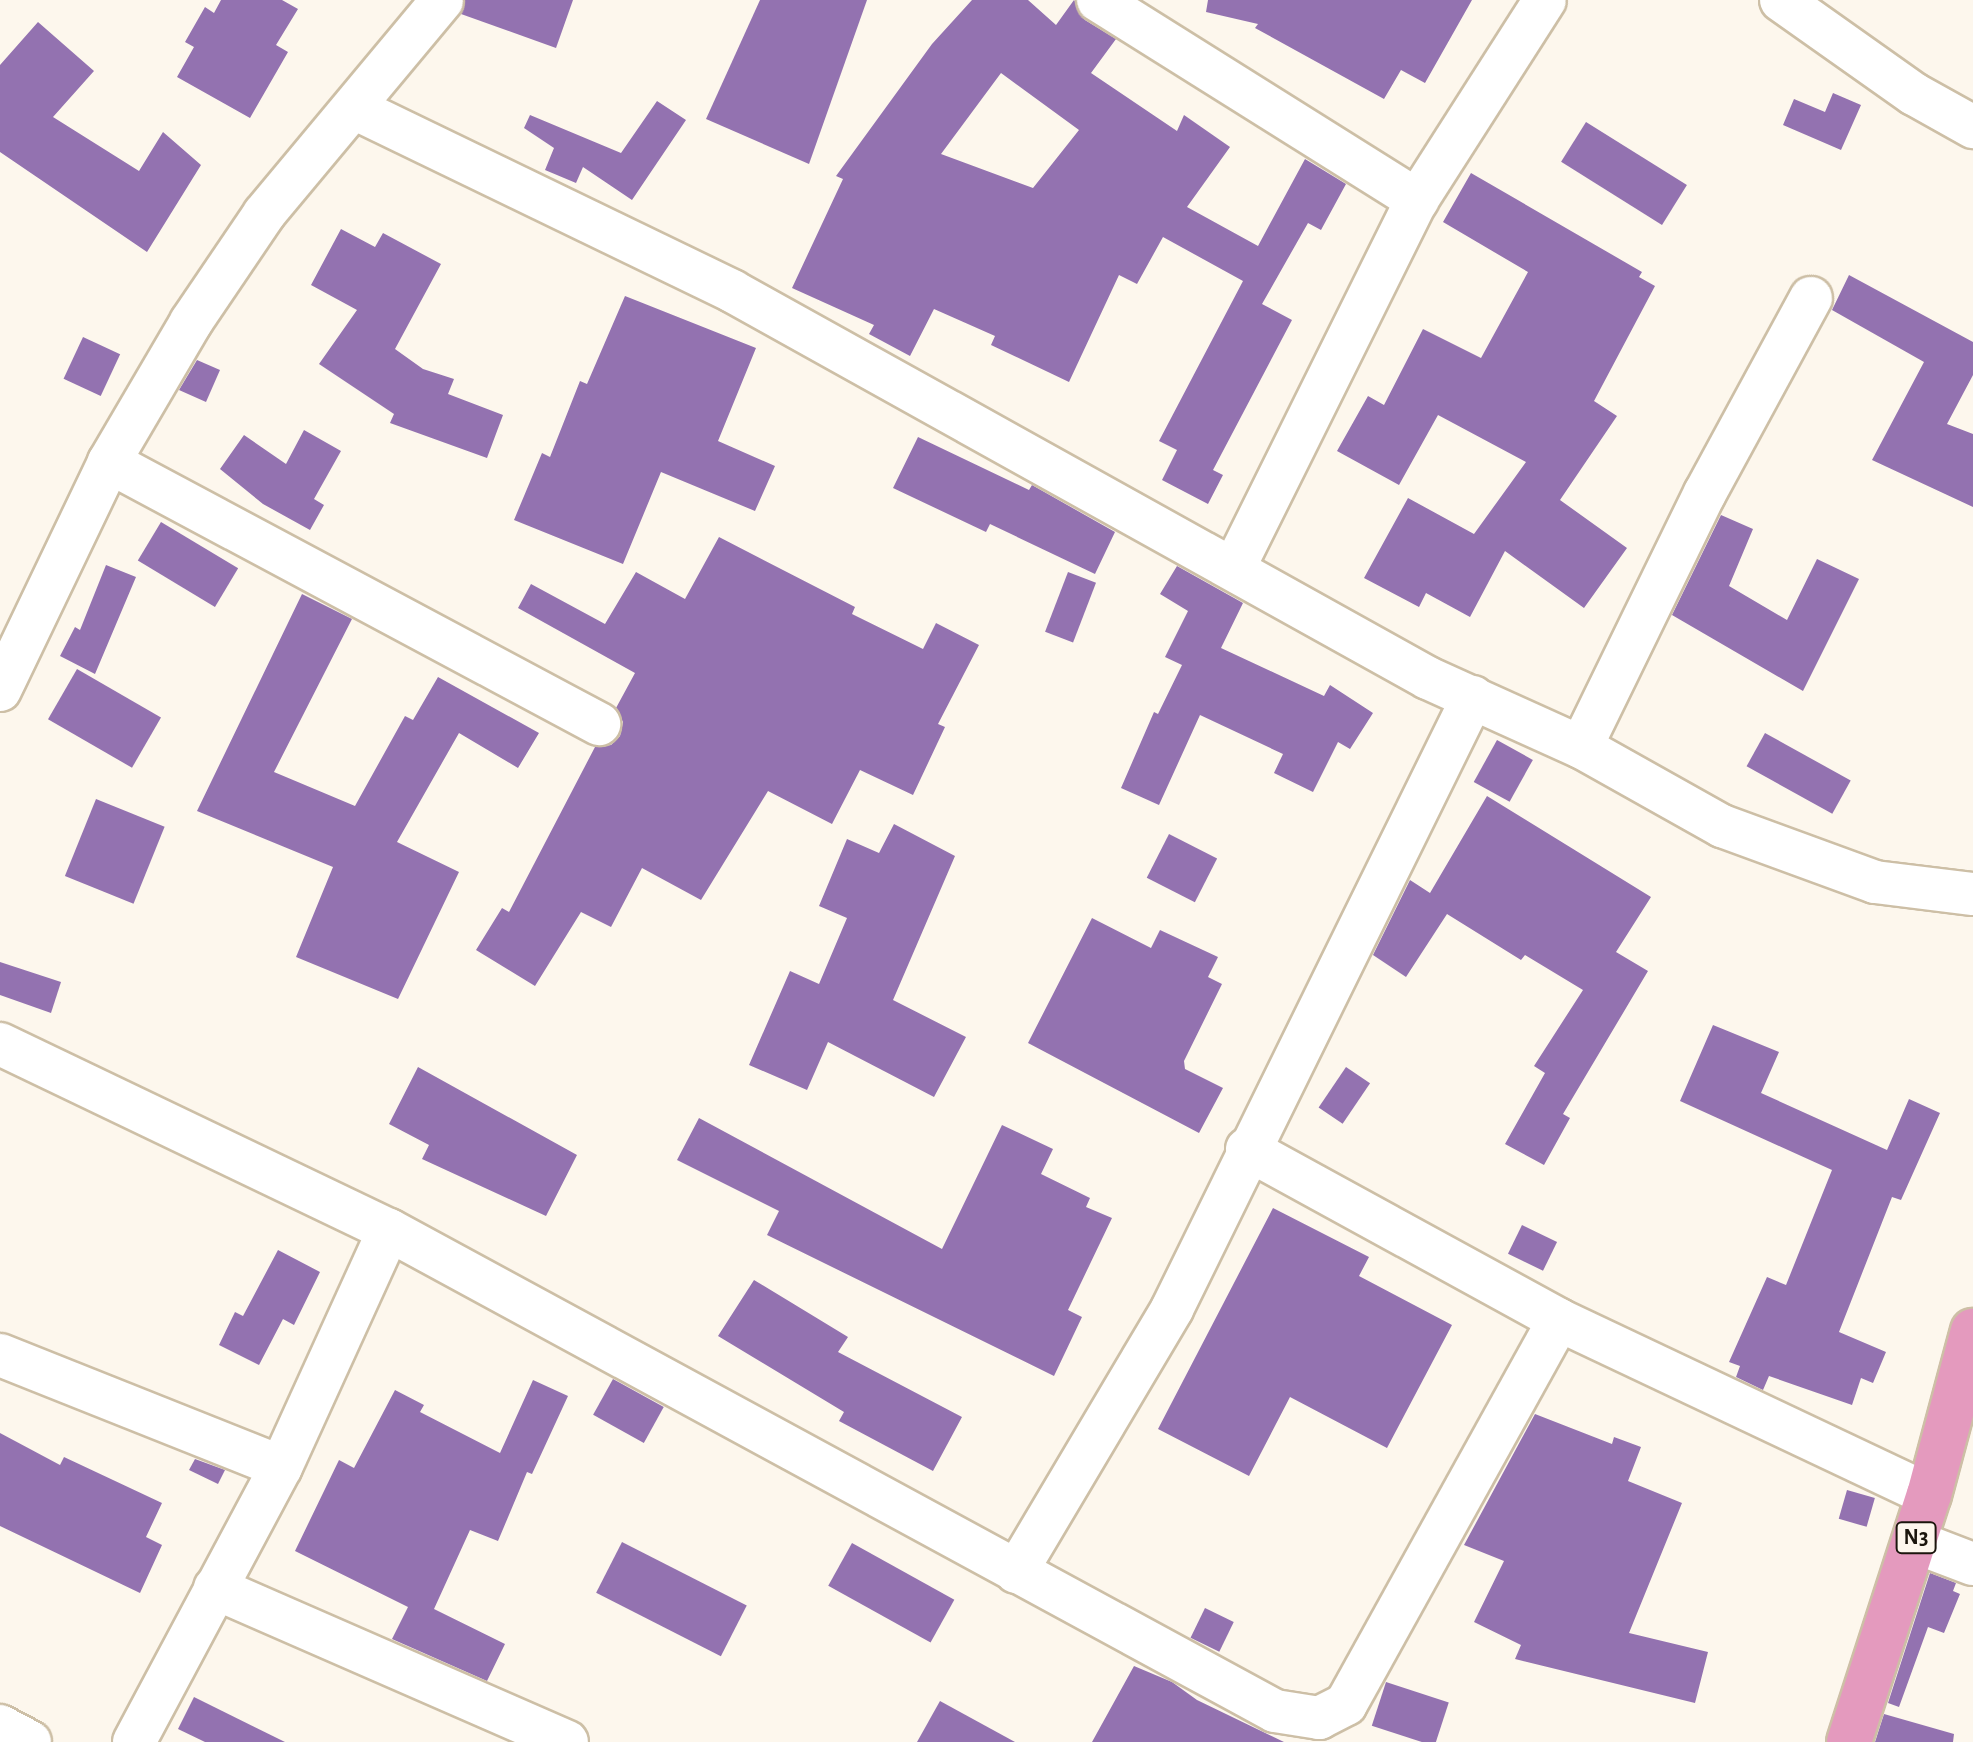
<!DOCTYPE html>
<style>
body{margin:0}
#map{position:relative;width:1973px;height:1742px;overflow:hidden;background:#fdf7ed;font-family:"Alegreya Sans",sans-serif}
div>[style]{position:absolute}
.building>*{inset:0;background:#9372b0;transform-origin:0 0}
.roads{filter:drop-shadow(2px 0 #cdbfa6) drop-shadow(-2px 0 #cdbfa6) drop-shadow(0 2px #cdbfa6) drop-shadow(0 -2px #cdbfa6)}
.minor>*{height:42px;margin:-21px;padding:0 21px;transform-origin:21px;border-radius:21px;background:#fff}
.major>*{height:44px;margin:-22px;padding:0 22px;transform-origin:22px;border-radius:22px;background:#e49abe}
span{translate:-50% -50%;white-space:nowrap;text-align:center;line-height:1.15;-webkit-text-stroke:6px #fdf7ed;paint-order:stroke}
.shield-label span{padding:2px 6px;background:#fdf7ed;border:2px solid;border-radius:6px;-webkit-text-stroke-width:0}
.shield-label{font-size:22px;color:#1b160d;font-weight:700}
</style>
<div id="map">
<div class="building">
<div style="clip-path:polygon(221px 0,282px 0,298px 9px,276px 45px,288px 52px,250px 118px,177px 77px,194px 47px,185px 42px,205px 7px,214px 13px)"></div>
<div style="clip-path:polygon(465px 0,573px 0,556px 48px,461px 14px)"></div>
<div style="clip-path:polygon(760px 0,867px 0,809px 164px,706px 119px)"></div>
<div style="clip-path:polygon(evenodd,972px 0,1028px 0,1056px 25px,1074px 0,1085px 20px,1116px 39px,1091px 73px,1177px 131px,1184px 115px,1230px 147px,1187px 207px,1258px 246px,1305px 159px,1346px 184px,1321px 230px,1308px 223px,1262px 304px,1292px 320px,1213px 470px,1223px 475px,1208px 504px,1162px 480px,1177px 450px,1159px 441px,1243px 281px,1163px 237px,1137px 284px,1119px 275px,1069px 382px,991px 345px,995px 336px,934px 309px,910px 356px,869px 334px,874px 325px,792px 288px,843px 179px,836px 176px,932px 44px,972px 0,1001px 73px,1079px 130px,1033px 188px,941px 154px,1001px 73px)"></div>
<div style="clip-path:polygon(1208px 0,1472px 0,1425px 83px,1401px 70px,1384px 99px,1255px 28px,1258px 24px,1206px 12px)"></div>
<div style="clip-path:polygon(38px 22px,94px 71px,53px 117px,139px 171px,163px 132px,201px 165px,147px 252px,0 152px,0 65px)"></div>
<div style="clip-path:polygon(1833px 93px,1861px 105px,1841px 150px,1783px 125px,1794px 99px,1825px 112px)"></div>
<div style="clip-path:polygon(657px 101px,686px 120px,632px 200px,583px 167px,576px 183px,545px 170px,554px 148px,524px 128px,530px 115px,621px 153px)"></div>
<div style="left:1586px;top:122px;width:119px;height:47px;rotate:32deg"></div>
<div style="clip-path:polygon(1471px 173px,1642px 272px,1639px 277px,1655px 286px,1594px 401px,1617px 416px,1560px 500px,1627px 548px,1584px 608px,1505px 551px,1470px 617px,1426px 593px,1419px 607px,1364px 578px,1408px 498px,1474px 534px,1526px 462px,1438px 415px,1399px 485px,1337px 451px,1368px 396px,1384px 405px,1423px 329px,1481px 358px,1528px 272px,1443px 222px)"></div>
<div style="clip-path:polygon(341px 229px,375px 247px,383px 233px,441px 264px,395px 349px,423px 369px,454px 379px,448px 394px,503px 415px,487px 458px,390px 423px,394px 414px,319px 364px,357px 310px,311px 285px)"></div>
<div style="clip-path:polygon(1849px 275px,1973px 342px,1973px 375px,1947px 424px,1973px 434px,1973px 507px,1872px 460px,1924px 362px,1832px 310px)"></div>
<div style="clip-path:polygon(625px 296px,756px 348px,718px 441px,775px 466px,755px 511px,661px 472px,623px 564px,514px 520px,542px 453px,550px 457px,580px 381px,587px 384px)"></div>
<div style="left:83px;top:337px;width:41px;height:46px;rotate:25deg"></div>
<div style="clip-path:polygon(197px 360px,220px 370px,206px 402px,179px 390px)"></div>
<div style="clip-path:polygon(304px 430px,341px 451px,314px 499px,324px 505px,310px 530px,263px 504px,220px 469px,244px 435px,286px 464px)"></div>
<div style="clip-path:polygon(918px 437px,1029px 490px,1032px 485px,1115px 532px,1095px 574px,990px 524px,986px 532px,893px 488px)"></div>
<div style="clip-path:polygon(1721px 515px,1753px 529px,1729px 586px,1787px 620px,1817px 559px,1859px 579px,1803px 691px,1672px 615px)"></div>
<div style="left:161px;top:522px;width:90px;height:45px;rotate:31deg"></div>
<div style="clip-path:polygon(719px 537px,855px 607px,852px 614px,923px 649px,936px 623px,979px 645px,938px 724px,945px 727px,913px 795px,860px 770px,832px 824px,768px 791px,701px 900px,642px 868px,611px 927px,581px 912px,535px 986px,476px 950px,502px 908px,509px 912px,595px 747px,611px 745px,620px 736px,623px 722px,616px 708px,635px 673px,518px 608px,531px 584px,605px 624px,636px 572px,685px 599px)"></div>
<div style="clip-path:polygon(106px 565px,136px 577px,95px 674px,60px 656px,75px 627px,80px 630px)"></div>
<div style="clip-path:polygon(1177px 566px,1243px 603px,1221px 648px,1324px 696px,1330px 685px,1373px 713px,1350px 749px,1338px 742px,1313px 792px,1274px 773px,1283px 754px,1200px 715px,1159px 805px,1121px 788px,1154px 712px,1158px 714px,1182px 665px,1165px 657px,1188px 611px,1160px 594px)"></div>
<div style="left:1068px;top:572px;width:30px;height:64px;rotate:21deg"></div>
<div style="clip-path:polygon(302px 594px,352px 619px,274px 772px,355px 806px,405px 716px,413px 720px,438px 677px,539px 733px,518px 768px,459px 733px,397px 842px,459px 872px,398px 999px,296px 957px,333px 867px,197px 811px)"></div>
<div style="left:77px;top:669px;width:97px;height:58px;rotate:30deg"></div>
<div style="left:1765px;top:733px;width:98px;height:38px;rotate:29deg"></div>
<div style="left:1497px;top:740px;width:41px;height:48px;rotate:29deg"></div>
<div style="clip-path:polygon(1487px 796px,1651px 897px,1616px 952px,1648px 971px,1563px 1114px,1570px 1118px,1544px 1165px,1505px 1144px,1545px 1073px,1534px 1066px,1583px 990px,1525px 955px,1521px 960px,1447px 914px,1406px 977px,1373px 955px,1410px 880px,1430px 893px)"></div>
<div style="left:96px;top:799px;width:74px;height:83px;rotate:22deg"></div>
<div style="clip-path:polygon(894px 824px,955px 856px,893px 1000px,966px 1037px,934px 1097px,828px 1042px,807px 1090px,749px 1065px,790px 971px,819px 984px,847px 918px,819px 906px,847px 839px,879px 853px)"></div>
<div style="left:1169px;top:834px;width:54px;height:49px;rotate:27deg"></div>
<div style="clip-path:polygon(1092px 918px,1151px 948px,1160px 930px,1218px 957px,1208px 977px,1222px 984px,1184px 1061px,1185px 1069px,1223px 1088px,1199px 1133px,1028px 1043px)"></div>
<div style="clip-path:polygon(0 962px,61px 982px,51px 1013px,0 995px)"></div>
<div style="clip-path:polygon(1713px 1025px,1779px 1052px,1761px 1093px,1887px 1150px,1909px 1099px,1940px 1113px,1901px 1200px,1892px 1197px,1839px 1332px,1886px 1352px,1873px 1383px,1861px 1378px,1852px 1405px,1769px 1376px,1763px 1390px,1736px 1377px,1740px 1366px,1729px 1362px,1767px 1277px,1786px 1285px,1832px 1170px,1680px 1101px)"></div>
<div style="clip-path:polygon(418px 1067px,577px 1155px,546px 1216px,422px 1159px,429px 1145px,389px 1124px)"></div>
<div style="left:1346px;top:1067px;width:29px;height:49px;rotate:34deg"></div>
<div style="clip-path:polygon(699px 1118px,942px 1249px,1002px 1125px,1053px 1149px,1041px 1174px,1090px 1198px,1086px 1207px,1112px 1218px,1068px 1310px,1082px 1317px,1054px 1376px,767px 1235px,779px 1211px,677px 1160px)"></div>
<div style="clip-path:polygon(1273px 1208px,1369px 1257px,1359px 1276px,1452px 1325px,1387px 1448px,1290px 1397px,1249px 1476px,1158px 1429px)"></div>
<div style="left:1522px;top:1225px;width:39px;height:32px;rotate:26deg"></div>
<div style="clip-path:polygon(278px 1250px,320px 1272px,294px 1325px,283px 1319px,259px 1365px,219px 1345px,235px 1312px,243px 1316px)"></div>
<div style="clip-path:polygon(754px 1280px,848px 1337px,838px 1352px,962px 1417px,933px 1471px,839px 1421px,844px 1412px,718px 1336px)"></div>
<div style="left:613px;top:1379px;width:58px;height:41px;rotate:29deg"></div>
<div style="clip-path:polygon(533px 1380px,568px 1396px,532px 1474px,527px 1472px,498px 1541px,470px 1530px,434px 1609px,505px 1644px,487px 1681px,392px 1639px,408px 1607px,295px 1551px,339px 1460px,354px 1468px,395px 1390px,424px 1405px,420px 1412px,500px 1453px)"></div>
<div style="clip-path:polygon(1535px 1414px,1612px 1444px,1614px 1437px,1641px 1447px,1628px 1481px,1682px 1503px,1629px 1633px,1708px 1652px,1695px 1703px,1515px 1659px,1521px 1645px,1474px 1622px,1504px 1561px,1464px 1545px)"></div>
<div style="clip-path:polygon(0 1433px,60px 1465px,64px 1457px,162px 1503px,146px 1537px,162px 1545px,140px 1593px,0 1526px)"></div>
<div style="clip-path:polygon(195px 1459px,225px 1470px,218px 1484px,189px 1470px)"></div>
<div style="left:1847px;top:1490px;width:29px;height:30px;rotate:16deg"></div>
<div style="left:622px;top:1542px;width:140px;height:57px;rotate:27deg"></div>
<div style="left:852px;top:1543px;width:117px;height:49px;rotate:29deg"></div>
<div style="clip-path:polygon(1930px 1573px,1956px 1583px,1953px 1591px,1960px 1594px,1944px 1633px,1928px 1627px,1899px 1707px,1888px 1703px)"></div>
<div style="left:1205px;top:1608px;width:32px;height:33px;rotate:26deg"></div>
<div style="clip-path:polygon(1134px 1666px,1172px 1682px,1197px 1700px,1284px 1742px,1092px 1742px)"></div>
<div style="left:1386px;top:1682px;width:66px;height:46px;rotate:18deg"></div>
<div style="clip-path:polygon(194px 1697px,285px 1742px,205px 1742px,178px 1729px)"></div>
<div style="clip-path:polygon(940px 1701px,1015px 1742px,917px 1742px)"></div>
<div style="clip-path:polygon(1884px 1714px,1954px 1734px,1953px 1742px,1875px 1742px)"></div>
</div>
<div class="roads">
<div class="minor">
<div style="left:1098px;top:0;width:377px;rotate:32.1deg"></div>
<div style="left:1781px;top:0;width:163px;rotate:35.3deg"></div>
<div style="left:1914px;top:94px;width:68px;rotate:29.2deg"></div>
<div style="left:356px;top:109px;width:418px;rotate:25.8deg"></div>
<div style="left:732px;top:291px;width:796px;rotate:29.08deg"></div>
<div style="left:1428px;top:678px;width:168px;rotate:24.3deg"></div>
<div style="left:1581px;top:747px;width:162px;rotate:29.3deg"></div>
<div style="left:1722px;top:826px;width:163px;rotate:20.1deg"></div>
<div style="left:1875px;top:882px;width:99px;rotate:7deg"></div>
<div style="left:109px;top:462px;width:556px;rotate:28.13deg"></div>
<div style="left:1235px;top:566px;width:409px;rotate:-63.6deg"></div>
<div style="left:1417px;top:200px;width:237px;rotate:-57.4deg"></div>
<div style="left:0;top:690px;width:253px;rotate:-64.4deg"></div>
<div style="left:109px;top:462px;width:162px;rotate:-59.6deg"></div>
<div style="left:191px;top:322px;width:130px;rotate:-55.9deg"></div>
<div style="left:264px;top:214px;width:278px;rotate:-50.2deg"></div>
<div style="left:1581px;top:747px;width:283px;rotate:-64deg"></div>
<div style="left:1705px;top:493px;width:222px;rotate:-61.5deg"></div>
<div style="left:0;top:1044px;width:431px;rotate:25.6deg"></div>
<div style="left:389px;top:1230px;width:1008px;rotate:28.5deg"></div>
<div style="left:1275px;top:1711px;width:45px;rotate:9deg"></div>
<div style="left:1319px;top:1718px;width:30px;rotate:-27deg"></div>
<div style="left:1346px;top:1704px;width:439px;rotate:-61deg"></div>
<div style="left:1247px;top:1149px;width:356px;rotate:28.7deg"></div>
<div style="left:1559px;top:1320px;width:409px;rotate:25.3deg"></div>
<div style="left:0;top:1355px;width:302px;rotate:21.7deg"></div>
<div style="left:1915px;top:1542px;width:62px;rotate:20.8deg"></div>
<div style="left:1016px;top:1572px;width:306px;rotate:-59.3deg"></div>
<div style="left:1172px;top:1309px;width:682px;rotate:-63.81deg"></div>
<div style="left:215px;top:1588px;width:384px;rotate:23.6deg"></div>
<div style="left:0;top:1726px;width:34px;rotate:28deg"></div>
<div style="left:134px;top:1742px;width:312px;rotate:-61.9deg"></div>
<div style="left:281px;top:1467px;width:260px;rotate:-65.5deg"></div>
</div>
<div class="major">
<div style="left:1849px;top:1742px;width:260px;rotate:-72.1deg"></div>
<div style="left:1929px;top:1495px;width:170px;rotate:-75deg"></div>
</div>
</div>
<div class="shield-label">
<span style="left:1916px;top:1538px">N3</span>
</div>
</div>
